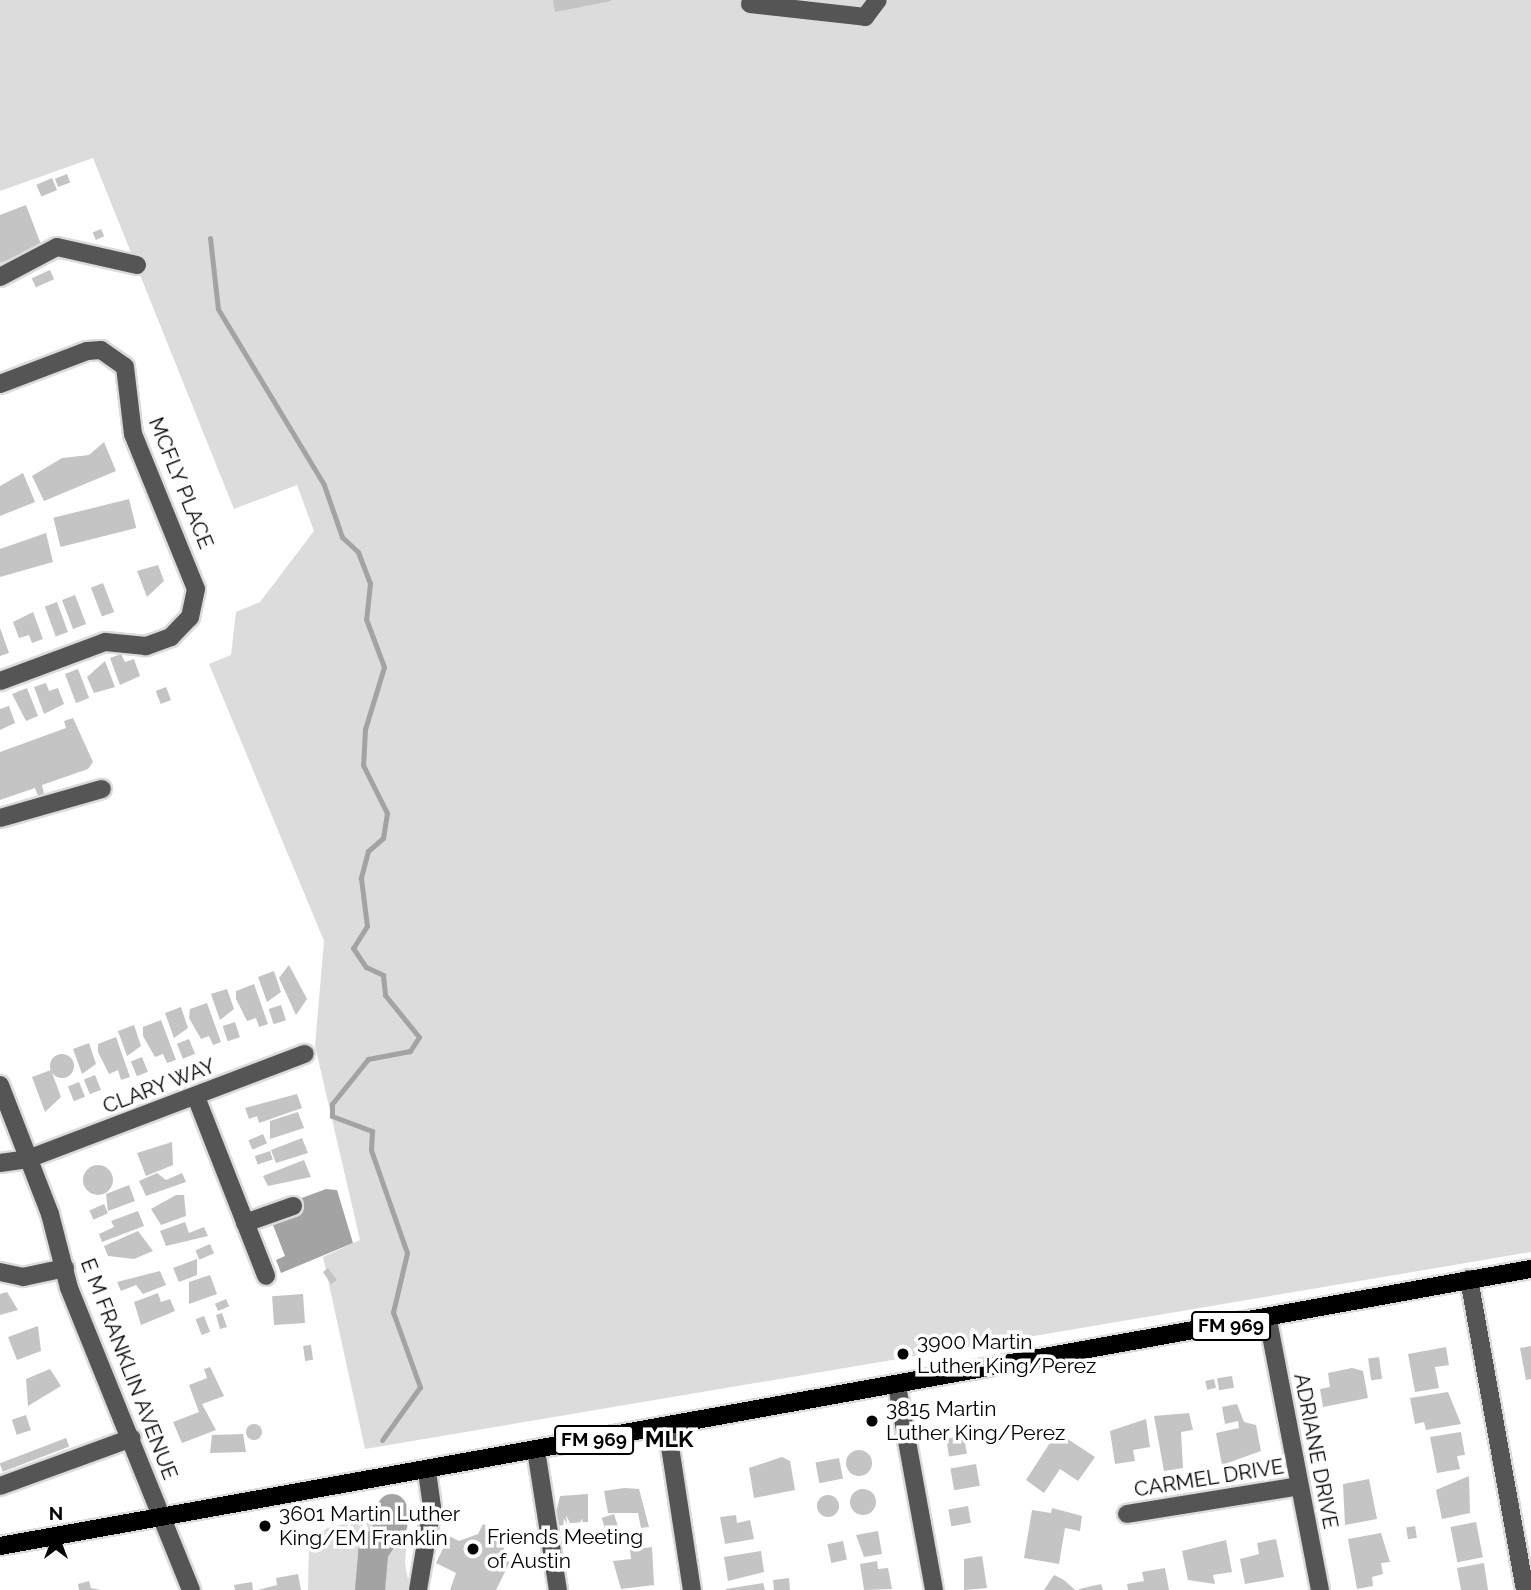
<!DOCTYPE html>
<style>
body{margin:0}
#map{position:relative;width:1531px;height:1590px;overflow:hidden;background:#fff;font-family:Raleway,sans-serif}
div>[style]{position:absolute}
.green>*{inset:0;background:#dcdcdc}
.water>*{inset:0;background:#a3a3a3}
.stream>*{height:5px;margin:-2.5px;padding:0 2.5px;transform-origin:2.5px;border-radius:2.5px;background:#a3a3a3}
.river>*{height:30px;margin:-15px;padding:0 15px;transform-origin:15px;border-radius:15px;background:#a3a3a3}
.building>*{inset:0;background:#c4c4c4;transform-origin:0 0}
.round{border-radius:50%}
.roads{filter:drop-shadow(2px 0 #dbdbdb) drop-shadow(-2px 0 #dbdbdb) drop-shadow(0 2px #dbdbdb) drop-shadow(0 -2px #dbdbdb)}
.minor>*{height:18px;margin:-9px;padding:0 9px;transform-origin:9px;border-radius:9px;background:#555}
.major>*{height:18px;margin:-9px;padding:0 9px;transform-origin:9px;border-radius:9px;background:#000}
.dots>*{width:19px;height:19px;translate:-50% -50%;box-sizing:border-box;border:4px solid #fff;border-radius:50%}
span{translate:-50% -50%;white-space:nowrap;text-align:center;line-height:1.15;-webkit-text-stroke:7px #fff;paint-order:stroke}
.shield-label span{padding:2px 5px;background:#fff;border:2px solid;border-radius:5px;-webkit-text-stroke-width:0}
.shield-label{font-size:19px;color:#000;font-weight:700}
.street-label{font-size:21px;color:#000}
.poi-label{font-size:21px;color:#000}
.left{translate:0 -50%;text-align:left}
.neighbourhood-label{font-size:23px;color:#000;font-weight:700}
.north{position:absolute;left:21px;top:1499px;width:70px;height:70px;-webkit-text-stroke:5px #fff;paint-order:stroke;rotate:0deg;font-size:19px;font-weight:700;line-height:28px;text-align:center;color:#000}
.north::after{content:'';display:block;margin:auto;width:24px;height:32px;background:#000;clip-path:polygon(50% 0,100% 100%,50% 72%,0 100%)}
</style>
<div id="map">
<div class="green">
<div style="clip-path:polygon(0 0,1531px 0,1531px 1252px,365px 1449px,323px 1257px,360px 1240px,315px 1046px,324px 941px,209px 664px,231px 655px,236px 612px,260px 602px,314px 531px,297px 485px,234px 509px,93px 158px,0 191px)"></div>
<div style="clip-path:polygon(409px 1509px,405px 1563px,410px 1590px,308px 1590px,309px 1541px,327px 1528px)"></div>
</div>
<div class="water">
<div style="clip-path:polygon(326px 1189px,337px 1190px,353px 1243px,281px 1273px,276px 1260px,285px 1256px,273px 1225px,286px 1220px,291px 1202px)"></div>
</div>
<div class="stream">
<div style="left:210px;top:238px;width:71px;rotate:83.6deg"></div>
<div style="left:218px;top:309px;width:205px;rotate:58.9deg"></div>
<div style="left:324px;top:485px;width:55px;rotate:70.9deg"></div>
<div style="left:342px;top:537px;width:22px;rotate:43deg"></div>
<div style="left:358px;top:552px;width:33px;rotate:69deg"></div>
<div style="left:370px;top:583px;width:36px;rotate:96deg"></div>
<div style="left:366px;top:619px;width:51px;rotate:69.4deg"></div>
<div style="left:384px;top:667px;width:65px;rotate:107deg"></div>
<div style="left:365px;top:729px;width:36px;rotate:93deg"></div>
<div style="left:363px;top:765px;width:54px;rotate:63.4deg"></div>
<div style="left:387px;top:813px;width:25px;rotate:99deg"></div>
<div style="left:383px;top:838px;width:20px;rotate:139deg"></div>
<div style="left:368px;top:851px;width:28px;rotate:105deg"></div>
<div style="left:361px;top:878px;width:48px;rotate:82.9deg"></div>
<div style="left:367px;top:926px;width:26px;rotate:122deg"></div>
<div style="left:353px;top:948px;width:23px;rotate:56deg"></div>
<div style="left:366px;top:967px;width:19px;rotate:25deg"></div>
<div style="left:383px;top:975px;width:20px;rotate:84deg"></div>
<div style="left:385px;top:995px;width:54px;rotate:51deg"></div>
<div style="left:419px;top:1037px;width:17px;rotate:123deg"></div>
<div style="left:410px;top:1051px;width:43px;rotate:169.2deg"></div>
<div style="left:368px;top:1059px;width:58px;rotate:128.7deg"></div>
<div style="left:332px;top:1104px;width:12px;rotate:90deg"></div>
<div style="left:332px;top:1116px;width:43px;rotate:20.6deg"></div>
<div style="left:372px;top:1131px;width:19px;rotate:93deg"></div>
<div style="left:371px;top:1150px;width:109px;rotate:70.7deg"></div>
<div style="left:407px;top:1253px;width:61px;rotate:103.3deg"></div>
<div style="left:393px;top:1312px;width:80px;rotate:70.2deg"></div>
<div style="left:420px;top:1387px;width:65px;rotate:125.6deg"></div>
</div>
<div class="river">
<div style="left:370px;top:1590px;width:38px;rotate:-85deg"></div>
<div style="left:373px;top:1552px;width:34px;rotate:-56deg"></div>
<div style="left:392px;top:1524px;width:15px;rotate:-90deg"></div>
</div>
<div class="building">
<div style="clip-path:polygon(553px 0,611px 0,611px 1px,555px 12px)"></div>
<div style="left:67px;top:174px;width:9px;height:13px;rotate:69deg"></div>
<div style="left:52px;top:178px;width:13px;height:17px;rotate:67deg"></div>
<div style="clip-path:polygon(26px 205px,42px 247px,0 263px,0 215px)"></div>
<div style="left:101px;top:229px;width:8px;height:9px;rotate:67deg"></div>
<div style="left:50px;top:270px;width:10px;height:20px;rotate:66deg"></div>
<div style="clip-path:polygon(104px 442px,116px 471px,44px 501px,32px 476px,62px 458px,89px 455px)"></div>
<div style="clip-path:polygon(23px 473px,35px 502px,0 516px,0 486px)"></div>
<div style="left:129px;top:499px;width:30px;height:78px;rotate:76deg"></div>
<div style="clip-path:polygon(46px 533px,53px 562px,0 577px,0 549px)"></div>
<div style="clip-path:polygon(158px 565px,164px 581px,147px 597px,137px 571px)"></div>
<div style="left:103px;top:583px;width:31px;height:13px;rotate:69deg"></div>
<div style="left:75px;top:595px;width:31px;height:14px;rotate:69deg"></div>
<div style="left:57px;top:602px;width:32px;height:13px;rotate:70deg"></div>
<div style="clip-path:polygon(33px 612px,43px 639px,32px 643px,29px 635px,19px 638px,13px 622px)"></div>
<div style="clip-path:polygon(0 628px,9px 653px,0 656px)"></div>
<div style="clip-path:polygon(121px 654px,125px 662px,134px 659px,140px 676px,120px 685px,110px 658px)"></div>
<div style="clip-path:polygon(105px 661px,115px 687px,94px 693px,87px 677px)"></div>
<div style="left:78px;top:669px;width:31px;height:14px;rotate:69deg"></div>
<div style="clip-path:polygon(46px 683px,49px 691px,58px 688px,64px 704px,44px 714px,34px 687px)"></div>
<div style="left:166px;top:687px;width:14px;height:11px;rotate:69deg"></div>
<div style="clip-path:polygon(27px 688px,38px 716px,26px 721px,12px 694px)"></div>
<div style="clip-path:polygon(9px 706px,15px 723px,0 730px,0 709px)"></div>
<div style="clip-path:polygon(73px 718px,93px 762px,88px 769px,42px 785px,44px 794px,38px 796px,35px 788px,0 800px,0 752px,66px 728px,64px 721px)"></div>
<div style="clip-path:polygon(289px 965px,307px 999px,296px 1015px,279px 978px)"></div>
<div style="clip-path:polygon(274px 971px,281px 992px,267px 1002px,258px 977px)"></div>
<div style="clip-path:polygon(254px 984px,268px 1024px,259px 1027px,256px 1018px,247px 1021px,236px 999px,236px 991px)"></div>
<div style="clip-path:polygon(227px 989px,234px 1009px,220px 1020px,211px 994px)"></div>
<div style="clip-path:polygon(207px 1003px,221px 1042px,213px 1045px,209px 1036px,201px 1039px,189px 1018px,190px 1009px)"></div>
<div style="left:281px;top:1005px;width:16px;height:13px;rotate:72deg"></div>
<div style="clip-path:polygon(181px 1007px,188px 1028px,174px 1038px,165px 1013px)"></div>
<div style="clip-path:polygon(161px 1020px,176px 1060px,167px 1063px,163px 1054px,155px 1057px,143px 1036px,143px 1027px)"></div>
<div style="left:235px;top:1022px;width:16px;height:13px;rotate:72deg"></div>
<div style="clip-path:polygon(134px 1025px,141px 1046px,127px 1056px,118px 1031px)"></div>
<div style="clip-path:polygon(116px 1037px,130px 1077px,121px 1080px,118px 1070px,109px 1074px,98px 1052px,98px 1044px)"></div>
<div style="left:189px;top:1039px;width:16px;height:13px;rotate:68deg"></div>
<div style="clip-path:polygon(89px 1043px,96px 1064px,82px 1074px,73px 1049px)"></div>
<div class="round" style="left:50px;top:1054px;width:24px;height:24px"></div>
<div style="left:142px;top:1057px;width:16px;height:12px;rotate:68deg"></div>
<div style="clip-path:polygon(51px 1070px,61px 1097px,45px 1112px,32px 1077px)"></div>
<div style="left:95px;top:1075px;width:16px;height:12px;rotate:68deg"></div>
<div style="left:79px;top:1082px;width:16px;height:12px;rotate:68deg"></div>
<div style="clip-path:polygon(297px 1094px,302px 1108px,259px 1123px,257px 1116px,249px 1119px,245px 1108px)"></div>
<div style="clip-path:polygon(298px 1112px,304px 1128px,270px 1139px,270px 1121px)"></div>
<div style="left:263px;top:1134px;width:10px;height:16px;rotate:66deg"></div>
<div style="clip-path:polygon(302px 1138px,308px 1153px,276px 1163px,271px 1150px)"></div>
<div style="clip-path:polygon(172px 1142px,173px 1165px,146px 1176px,137px 1153px)"></div>
<div style="left:270px;top:1151px;width:9px;height:16px;rotate:72deg"></div>
<div style="clip-path:polygon(304px 1160px,311px 1177px,268px 1186px,263px 1176px)"></div>
<div class="round" style="left:83px;top:1165px;width:30px;height:30px"></div>
<div style="clip-path:polygon(157px 1173px,166px 1180px,182px 1173px,186px 1182px,146px 1196px,139px 1181px)"></div>
<div style="clip-path:polygon(129px 1185px,135px 1201px,108px 1211px,106px 1194px)"></div>
<div style="clip-path:polygon(176px 1195px,184px 1195px,186px 1216px,161px 1225px,151px 1209px)"></div>
<div style="left:104px;top:1204px;width:10px;height:16px;rotate:66deg"></div>
<div style="clip-path:polygon(138px 1211px,144px 1226px,102px 1242px,99px 1234px,114px 1227px,111px 1221px)"></div>
<div style="clip-path:polygon(185px 1222px,189px 1233px,204px 1227px,208px 1236px,166px 1246px,160px 1231px)"></div>
<div style="clip-path:polygon(138px 1231px,153px 1251px,134px 1259px,108px 1256px,104px 1246px)"></div>
<div style="left:210px;top:1244px;width:10px;height:16px;rotate:66deg"></div>
<div style="clip-path:polygon(197px 1259px,197px 1275px,179px 1282px,173px 1268px)"></div>
<div style="clip-path:polygon(328px 1268px,337px 1280px,331px 1284px,323px 1272px)"></div>
<div style="clip-path:polygon(160px 1271px,166px 1285px,143px 1294px,136px 1285px,121px 1291px,117px 1282px)"></div>
<div style="clip-path:polygon(210px 1275px,217px 1294px,189px 1304px,189px 1282px)"></div>
<div style="clip-path:polygon(7px 1292px,18px 1310px,0 1315px,0 1294px)"></div>
<div style="clip-path:polygon(158px 1293px,161px 1302px,170px 1299px,175px 1311px,141px 1325px,134px 1302px)"></div>
<div style="left:303px;top:1294px;width:29px;height:31px;rotate:86deg"></div>
<div style="left:226px;top:1299px;width:8px;height:12px;rotate:67deg"></div>
<div style="clip-path:polygon(222px 1313px,227px 1327px,220px 1329px,216px 1315px)"></div>
<div style="left:204px;top:1316px;width:17px;height:9px;rotate:69deg"></div>
<div style="clip-path:polygon(38px 1326px,41px 1351px,17px 1360px,8px 1337px)"></div>
<div style="left:311px;top:1345px;width:15px;height:8px;rotate:82deg"></div>
<div style="clip-path:polygon(1531px 1346px,1531px 1379px,1526px 1380px,1520px 1348px)"></div>
<div style="clip-path:polygon(1446px 1347px,1449px 1365px,1435px 1367px,1439px 1388px,1415px 1392px,1408px 1354px)"></div>
<div style="left:1379px;top:1357px;width:22px;height:11px;rotate:82deg"></div>
<div style="clip-path:polygon(210px 1367px,224px 1396px,202px 1404px,216px 1430px,182px 1443px,173px 1422px,199px 1412px,189px 1385px,207px 1378px,204px 1369px)"></div>
<div style="clip-path:polygon(1352px 1368px,1363px 1371px,1368px 1398px,1323px 1407px,1320px 1389px,1330px 1387px,1328px 1373px)"></div>
<div style="clip-path:polygon(50px 1369px,61px 1386px,28px 1406px,26px 1379px)"></div>
<div style="left:1232px;top:1376px;width:12px;height:15px;rotate:81deg"></div>
<div style="left:1214px;top:1379px;width:9px;height:9px;rotate:77deg"></div>
<div style="clip-path:polygon(1448px 1392px,1461px 1424px,1426px 1430px,1424px 1422px,1415px 1424px,1410px 1398px)"></div>
<div style="clip-path:polygon(1237px 1404px,1244px 1422px,1256px 1425px,1261px 1451px,1222px 1465px,1216px 1433px,1239px 1428px,1238px 1421px,1225px 1424px,1222px 1407px)"></div>
<div style="clip-path:polygon(1189px 1413px,1193px 1430px,1181px 1432px,1183px 1468px,1164px 1471px,1154px 1416px)"></div>
<div style="left:26px;top:1415px;width:16px;height:15px;rotate:72deg"></div>
<div style="clip-path:polygon(1146px 1419px,1150px 1447px,1133px 1450px,1135px 1461px,1115px 1464px,1110px 1431px)"></div>
<div class="round" style="left:246px;top:1424px;width:16px;height:16px"></div>
<div style="clip-path:polygon(1057px 1432px,1095px 1457px,1078px 1481px,1060px 1469px,1044px 1493px,1026px 1480px)"></div>
<div style="clip-path:polygon(1461px 1432px,1465px 1455px,1457px 1456px,1460px 1469px,1437px 1473px,1430px 1437px)"></div>
<div style="clip-path:polygon(243px 1434px,246px 1452px,210px 1453px,212px 1435px)"></div>
<div style="left:964px;top:1436px;width:18px;height:18px;rotate:81deg"></div>
<div style="left:66px;top:1438px;width:9px;height:71px;rotate:69deg"></div>
<div class="round" style="left:846px;top:1450px;width:26px;height:26px"></div>
<div style="clip-path:polygon(782px 1457px,790px 1461px,795px 1490px,754px 1498px,749px 1468px)"></div>
<div style="left:839px;top:1458px;width:21px;height:24px;rotate:79deg"></div>
<div style="left:976px;top:1464px;width:22px;height:26px;rotate:80deg"></div>
<div style="clip-path:polygon(1469px 1476px,1470px 1513px,1442px 1519px,1436px 1490px)"></div>
<div style="clip-path:polygon(1369px 1479px,1377px 1519px,1345px 1525px,1343px 1484px)"></div>
<div style="clip-path:polygon(624px 1488px,639px 1489px,649px 1527px,641px 1528px,638px 1513px,608px 1513px,604px 1491px)"></div>
<div class="round" style="left:850px;top:1489px;width:26px;height:26px"></div>
<div style="clip-path:polygon(588px 1494px,588px 1522px,570px 1523px,566px 1515px,567px 1525px,553px 1526px,560px 1496px)"></div>
<div class="round" style="left:817px;top:1495px;width:22px;height:22px"></div>
<div style="left:968px;top:1506px;width:17px;height:20px;rotate:80deg"></div>
<div style="clip-path:polygon(1052px 1508px,1082px 1516px,1080px 1531px,1065px 1528px,1059px 1564px,1024px 1558px,1032px 1510px,1051px 1513px)"></div>
<div style="left:614px;top:1514px;width:16px;height:13px;rotate:72deg"></div>
<div style="clip-path:polygon(736px 1515px,737px 1523px,750px 1520px,754px 1539px,725px 1544px,720px 1517px)"></div>
<div style="left:1476px;top:1522px;width:36px;height:26px;rotate:79deg"></div>
<div style="clip-path:polygon(483px 1524px,510px 1537px,500px 1557px,510px 1562px,496px 1590px,450px 1590px,456px 1573px,436px 1563px,449px 1536px,459px 1541px,478px 1534px)"></div>
<div style="left:1415px;top:1526px;width:12px;height:9px;rotate:81deg"></div>
<div style="clip-path:polygon(878px 1531px,882px 1554px,864px 1557px,856px 1535px)"></div>
<div style="clip-path:polygon(1381px 1533px,1390px 1562px,1381px 1563px,1383px 1574px,1372px 1577px,1373px 1586px,1357px 1589px,1348px 1539px)"></div>
<div style="clip-path:polygon(1276px 1539px,1284px 1577px,1245px 1584px,1240px 1559px,1259px 1554px,1257px 1543px)"></div>
<div style="clip-path:polygon(1226px 1540px,1232px 1572px,1213px 1575px,1215px 1584px,1188px 1580px,1182px 1551px)"></div>
<div style="left:843px;top:1541px;width:19px;height:16px;rotate:78deg"></div>
<div style="clip-path:polygon(652px 1547px,654px 1585px,621px 1589px,613px 1561px,631px 1559px,630px 1550px)"></div>
<div style="clip-path:polygon(761px 1551px,764px 1572px,728px 1581px,724px 1557px)"></div>
<div style="clip-path:polygon(982px 1556px,987px 1588px,964px 1590px,964px 1559px)"></div>
<div style="clip-path:polygon(877px 1561px,878px 1569px,888px 1568px,892px 1589px,864px 1590px,860px 1564px)"></div>
<div style="clip-path:polygon(1484px 1563px,1488px 1590px,1461px 1590px,1457px 1568px)"></div>
<div style="clip-path:polygon(1165px 1568px,1169px 1590px,1128px 1590px,1127px 1584px,1144px 1581px,1142px 1572px)"></div>
<div style="clip-path:polygon(298px 1574px,301px 1590px,258px 1590px,277px 1585px,276px 1578px)"></div>
<div style="clip-path:polygon(1054px 1575px,1064px 1580px,1075px 1590px,1044px 1590px)"></div>
<div style="clip-path:polygon(789px 1578px,790px 1590px,774px 1590px,773px 1580px)"></div>
<div style="clip-path:polygon(89px 1581px,91px 1588px,101px 1590px,79px 1590px,78px 1584px)"></div>
<div style="clip-path:polygon(252px 1582px,253px 1590px,235px 1590px,234px 1585px)"></div>
<div style="clip-path:polygon(763px 1583px,765px 1590px,726px 1590px,726px 1589px)"></div>
<div style="clip-path:polygon(1101px 1584px,1103px 1590px,1079px 1590px,1079px 1589px)"></div>
</div>
<div class="roads">
<div class="minor">
<div style="left:750px;top:4px;width:116px;rotate:6.4deg"></div>
<div style="left:865px;top:17px;width:21px;rotate:-53deg"></div>
<div style="left:0;top:277px;width:64px;rotate:-27.8deg"></div>
<div style="left:57px;top:247px;width:82px;rotate:12.7deg"></div>
<div style="left:0;top:384px;width:93px;rotate:-20.8deg"></div>
<div style="left:87px;top:351px;width:14px;rotate:-4deg"></div>
<div style="left:101px;top:350px;width:29px;rotate:35deg"></div>
<div style="left:125px;top:367px;width:67px;rotate:83.2deg"></div>
<div style="left:133px;top:434px;width:167px;rotate:67.9deg"></div>
<div style="left:196px;top:589px;width:29px;rotate:102deg"></div>
<div style="left:190px;top:617px;width:28px;rotate:134deg"></div>
<div style="left:171px;top:637px;width:27px;rotate:160deg"></div>
<div style="left:146px;top:646px;width:41px;rotate:-174.4deg"></div>
<div style="left:105px;top:642px;width:112px;rotate:159.6deg"></div>
<div style="left:0;top:818px;width:106px;rotate:-15.9deg"></div>
<div style="left:0;top:1085px;width:138px;rotate:68.8deg"></div>
<div style="left:50px;top:1214px;width:76px;rotate:75.6deg"></div>
<div style="left:69px;top:1288px;width:326px;rotate:68deg"></div>
<div style="left:196px;top:1097px;width:192px;rotate:68.6deg"></div>
<div style="left:0;top:1163px;width:28px;rotate:-8deg"></div>
<div style="left:28px;top:1159px;width:296px;rotate:-20.8deg"></div>
<div style="left:245px;top:1223px;width:51px;rotate:-19.5deg"></div>
<div style="left:0;top:1272px;width:24px;rotate:12deg"></div>
<div style="left:23px;top:1277px;width:43px;rotate:-12.1deg"></div>
<div style="left:1469px;top:1279px;width:316px;rotate:79.8deg"></div>
<div style="left:1268px;top:1320px;width:275px;rotate:79.1deg"></div>
<div style="left:897px;top:1386px;width:207px;rotate:79.7deg"></div>
<div style="left:667px;top:1427px;width:165px;rotate:81.3deg"></div>
<div style="left:536px;top:1450px;width:142px;rotate:81.1deg"></div>
<div style="left:0;top:1486px;width:140px;rotate:-20deg"></div>
<div style="left:1127px;top:1514px;width:174px;rotate:-9.2deg"></div>
<div style="left:418px;top:1590px;width:84px;rotate:-80.4deg"></div>
<div style="left:432px;top:1507px;width:37px;rotate:-98deg"></div>
</div>
<div class="major">
<div style="left:0;top:1546px;width:1556px;rotate:-10.26deg"></div>
</div>
</div>
<div class="dots">
<div style="left:903px;top:1354px;background:#000"></div>
<div style="left:872px;top:1421px;background:#000"></div>
<div style="left:265px;top:1526px;background:#000"></div>
<div style="left:473px;top:1549px;background:#000"></div>
</div>
<div class="shield-label">
<span style="left:1231px;top:1326px">FM 969</span>
<span style="left:594px;top:1440px">FM 969</span>
</div>
<div class="street-label">
<span style="left:181px;top:483px;rotate:68deg">MCFLY PLACE</span>
<span style="left:159px;top:1086px;rotate:-21deg">CLARY WAY</span>
<span style="left:129px;top:1369px;rotate:69deg">E M FRANKLIN AVENUE</span>
<span style="left:1316px;top:1451px;rotate:79deg">ADRIANE DRIVE</span>
<span style="left:1209px;top:1478px;rotate:-9deg">CARMEL DRIVE</span>
</div>
<div class="poi-label">
<span class="left" style="left:917px;top:1354px">3900 Martin<br>Luther King/Perez</span>
<span class="left" style="left:886px;top:1421px">3815 Martin<br>Luther King/Perez</span>
<span class="left" style="left:279px;top:1526px">3601 Martin Luther<br>King/EM Franklin</span>
<span class="left" style="left:487px;top:1549px">Friends Meeting<br>of Austin</span>
</div>
<div class="neighbourhood-label">
<span style="left:669px;top:1439px">MLK</span>
</div>
<div class="north">N</div>
</div>
